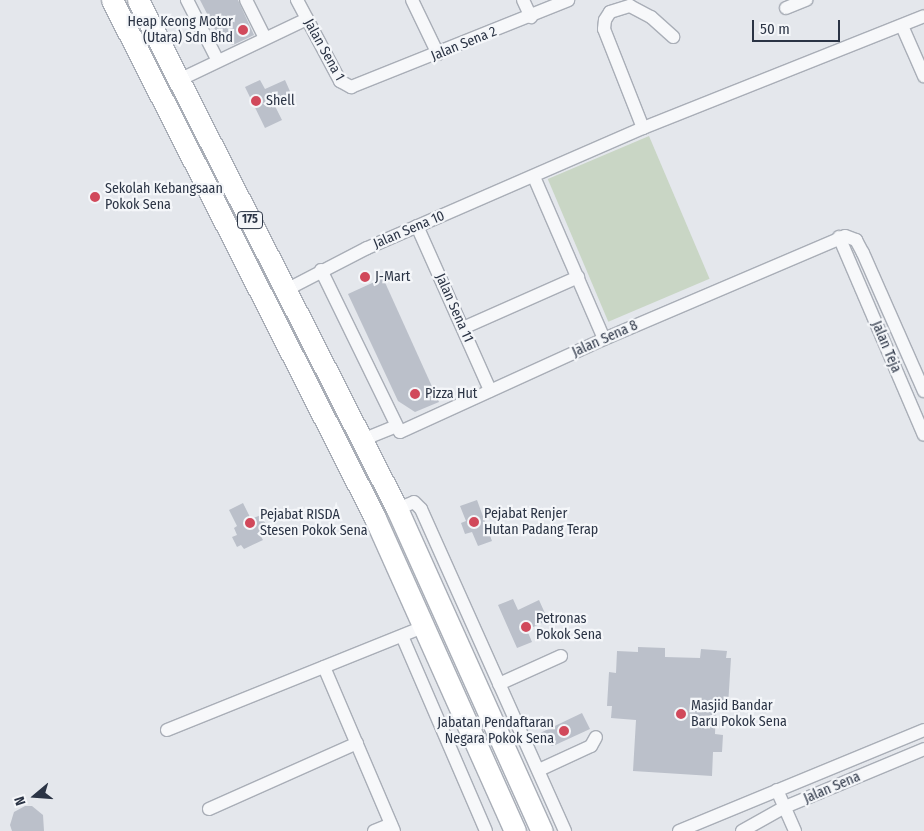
<!DOCTYPE html>
<style>
body{margin:0}
#map{position:relative;width:924px;height:831px;overflow:hidden;background:#e4e7ec;font-family:"Fira Sans Condensed",sans-serif}
div>[style]{position:absolute}
.green>*{inset:0;background:#c9d6c5;transform-origin:0 0}
.building>*{inset:0;background:#bbc0ca}
.roads{filter:drop-shadow(1px 0 #a9aeb7) drop-shadow(-1px 0 #a9aeb7) drop-shadow(0 1px #a9aeb7) drop-shadow(0 -1px #a9aeb7)}
.minor>*{height:12px;margin:-6px;padding:0 6px;transform-origin:6px;border-radius:6px;background:#f7f8fa}
.trunk>*{height:21px;margin:-10.5px;padding:0 10.5px;transform-origin:10.5px;border-radius:10.5px;background:#fff}
.dots>*{width:14px;height:14px;translate:-50% -50%;box-sizing:border-box;border:2px solid #f4f6f9;border-radius:50%}
span{translate:-50% -50%;white-space:nowrap;text-align:center;line-height:1.15;-webkit-text-stroke:4.5px #f4f6f9;paint-order:stroke}
.shield-label span{padding:1px 4px;background:#f4f6f9;border:1px solid;border-radius:4px;-webkit-text-stroke-width:0}
.shield-label{font-size:12px;color:#2b3445;font-weight:700}
.poi-label{font-size:14px;color:#2b3445}
.right{translate:-100% -50%;text-align:right}
.left{translate:0 -50%;text-align:left}
.street-label{font-size:14px;color:#2b3445}
.north{position:absolute;left:10px;top:771px;width:50px;height:50px;-webkit-text-stroke:4px #f4f6f9;paint-order:stroke;rotate:252deg;font-size:14px;font-weight:700;line-height:20px;text-align:center;color:#2b3445}
.north::after{content:'';display:block;margin:auto;width:18px;height:22px;background:#2b3445;clip-path:polygon(50% 0,100% 100%,50% 72%,0 100%)}
.scale{position:absolute;left:752px;top:20px;width:88px;height:22px;box-sizing:border-box;border:2px solid #2b3445;border-top:0;padding-left:6px;font-size:15px;line-height:18px;white-space:nowrap;color:#2b3445;-webkit-text-stroke:4px #f4f6f9;paint-order:stroke}
</style>
<div id="map">
<div class="green">
<div style="left:649px;top:136px;width:155px;height:110px;rotate:67deg"></div>
</div>
<div class="building">
<div style="clip-path:polygon(200px 0,238px 0,254px 35px,233px 45px,221px 41px)"></div>
<div style="clip-path:polygon(260px 80px,265px 89px,285px 80px,293px 98px,275px 106px,282px 120px,265px 128px,245px 87px)"></div>
<div style="clip-path:polygon(383px 278px,439px 402px,415px 412px,398px 401px,348px 294px)"></div>
<div style="clip-path:polygon(477px 500px,492px 541px,478px 546px,472px 532px,465px 534px,461px 523px,466px 521px,460px 506px)"></div>
<div style="clip-path:polygon(243px 503px,251px 519px,261px 515px,269px 531px,260px 535px,263px 540px,244px 549px,241px 545px,237px 547px,232px 537px,237px 535px,234px 528px,237px 526px,229px 510px)"></div>
<div style="clip-path:polygon(513px 599px,518px 610px,539px 600px,548px 620px,527px 630px,532px 642px,517px 648px,498px 605px)"></div>
<div style="clip-path:polygon(638px 647px,665px 648px,665px 657px,700px 658px,701px 649px,727px 651px,726px 658px,731px 658px,728px 706px,716px 705px,715px 734px,723px 735px,722px 752px,713px 752px,712px 776px,633px 771px,636px 720px,611px 718px,612px 706px,607px 706px,609px 672px,616px 673px,617px 651px,638px 652px)"></div>
<div style="clip-path:polygon(582px 713px,590px 729px,553px 746px,542px 742px,538px 734px)"></div>
<div style="clip-path:polygon(25px 806px,32px 806px,43px 815px,44px 831px,12px 831px,10px 825px,14px 812px)"></div>
</div>
<div class="roads">
<div class="minor">
<div style="left:187px;top:0;width:68px;rotate:63.1deg"></div>
<div style="left:246px;top:0;width:42px;rotate:63.4deg"></div>
<div style="left:297px;top:0;width:92px;rotate:62deg"></div>
<div style="left:340px;top:81px;width:13px;rotate:29deg"></div>
<div style="left:351px;top:87px;width:234px;rotate:-21.8deg"></div>
<div style="left:412px;top:0;width:60px;rotate:64.3deg"></div>
<div style="left:523px;top:0;width:19px;rotate:65deg"></div>
<div style="left:786px;top:8px;width:22px;rotate:-22deg"></div>
<div style="left:902px;top:26px;width:55px;rotate:66.3deg"></div>
<div style="left:179px;top:80px;width:142px;rotate:-25.5deg"></div>
<div style="left:643px;top:128px;width:106px;rotate:-111.5deg"></div>
<div style="left:604px;top:29px;width:9px;rotate:-84deg"></div>
<div style="left:605px;top:20px;width:9px;rotate:-58deg"></div>
<div style="left:610px;top:12px;width:21px;rotate:-17deg"></div>
<div style="left:630px;top:6px;width:24px;rotate:28deg"></div>
<div style="left:651px;top:17px;width:30px;rotate:42deg"></div>
<div style="left:534px;top:177px;width:176px;rotate:66.6deg"></div>
<div style="left:417px;top:226px;width:180px;rotate:66deg"></div>
<div style="left:839px;top:237px;width:215px;rotate:66.8deg"></div>
<div style="left:321px;top:270px;width:180px;rotate:64deg"></div>
<div style="left:400px;top:432px;width:224px;rotate:-24.5deg"></div>
<div style="left:604px;top:339px;width:262px;rotate:-23.1deg"></div>
<div style="left:845px;top:236px;width:12px;rotate:20deg"></div>
<div style="left:856px;top:240px;width:15px;rotate:62deg"></div>
<div style="left:863px;top:253px;width:151px;rotate:66.2deg"></div>
<div style="left:286px;top:290px;width:91px;rotate:-27.4deg"></div>
<div style="left:367px;top:248px;width:301px;rotate:-23.5deg"></div>
<div style="left:643px;top:128px;width:302px;rotate:-21.7deg"></div>
<div style="left:463px;top:328px;width:126px;rotate:-23.9deg"></div>
<div style="left:362px;top:440px;width:37px;rotate:-22deg"></div>
<div style="left:397px;top:509px;width:18px;rotate:-22deg"></div>
<div style="left:414px;top:502px;width:10px;rotate:45deg"></div>
<div style="left:421px;top:509px;width:353px;rotate:65.9deg"></div>
<div style="left:402px;top:636px;width:212px;rotate:66.7deg"></div>
<div style="left:324px;top:667px;width:178px;rotate:66.9deg"></div>
<div style="left:499px;top:684px;width:68px;rotate:-24.3deg"></div>
<div style="left:167px;top:730px;width:276px;rotate:-21.9deg"></div>
<div style="left:539px;top:770px;width:57px;rotate:-24.8deg"></div>
<div style="left:591px;top:746px;width:10px;rotate:-61deg"></div>
<div style="left:777px;top:790px;width:45px;rotate:66.3deg"></div>
<div style="left:209px;top:809px;width:162px;rotate:-24deg"></div>
<div style="left:374px;top:831px;width:18px;rotate:-22deg"></div>
<div style="left:679px;top:831px;width:265px;rotate:-22.4deg"></div>
<div style="left:742px;top:831px;width:49px;rotate:-29.2deg"></div>
<div style="left:785px;top:807px;width:151px;rotate:-22.6deg"></div>
</div>
<div class="trunk">
<div style="left:112px;top:0;width:581px;rotate:63.08deg"></div>
<div style="left:375px;top:518px;width:343px;rotate:65.9deg"></div>
<div style="left:138px;top:0;width:571px;rotate:63.03deg"></div>
<div style="left:397px;top:509px;width:353px;rotate:65.8deg"></div>
</div>
</div>
<div class="dots">
<div style="left:243px;top:30px;background:#d1495b"></div>
<div style="left:256px;top:101px;background:#d1495b"></div>
<div style="left:95px;top:197px;background:#d1495b"></div>
<div style="left:365px;top:277px;background:#d1495b"></div>
<div style="left:415px;top:394px;background:#d1495b"></div>
<div style="left:474px;top:522px;background:#d1495b"></div>
<div style="left:250px;top:523px;background:#d1495b"></div>
<div style="left:526px;top:627px;background:#d1495b"></div>
<div style="left:681px;top:714px;background:#d1495b"></div>
<div style="left:564px;top:731px;background:#d1495b"></div>
</div>
<div class="shield-label">
<span style="left:250px;top:220px">175</span>
</div>
<div class="poi-label">
<span class="right" style="left:233px;top:30px">Heap Keong Motor<br>(Utara) Sdn Bhd</span>
<span class="left" style="left:266px;top:101px">Shell</span>
<span class="left" style="left:105px;top:197px">Sekolah Kebangsaan<br>Pokok Sena</span>
<span class="left" style="left:375px;top:277px">J-Mart</span>
<span class="left" style="left:425px;top:394px">Pizza Hut</span>
<span class="left" style="left:484px;top:522px">Pejabat Renjer<br>Hutan Padang Terap</span>
<span class="left" style="left:260px;top:523px">Pejabat RISDA<br>Stesen Pokok Sena</span>
<span class="left" style="left:536px;top:627px">Petronas<br>Pokok Sena</span>
<span class="left" style="left:691px;top:714px">Masjid Bandar<br>Baru Pokok Sena</span>
<span class="right" style="left:554px;top:731px">Jabatan Pendaftaran<br>Negara Pokok Sena</span>
</div>
<div class="street-label">
<span style="left:464px;top:44px;rotate:-22deg">Jalan Sena 2</span>
<span style="left:324px;top:50px;rotate:61deg">Jalan Sena 1</span>
<span style="left:409px;top:230px;rotate:-23deg">Jalan Sena 10</span>
<span style="left:454px;top:308px;rotate:66deg">Jalan Sena 11</span>
<span style="left:605px;top:339px;rotate:-24deg">Jalan Sena 8</span>
<span style="left:886px;top:347px;rotate:67deg">Jalan Teja</span>
<span style="left:832px;top:788px;rotate:-23deg">Jalan Sena</span>
</div>
<div class="north">N</div>
<div class="scale">50 m</div>
</div>
